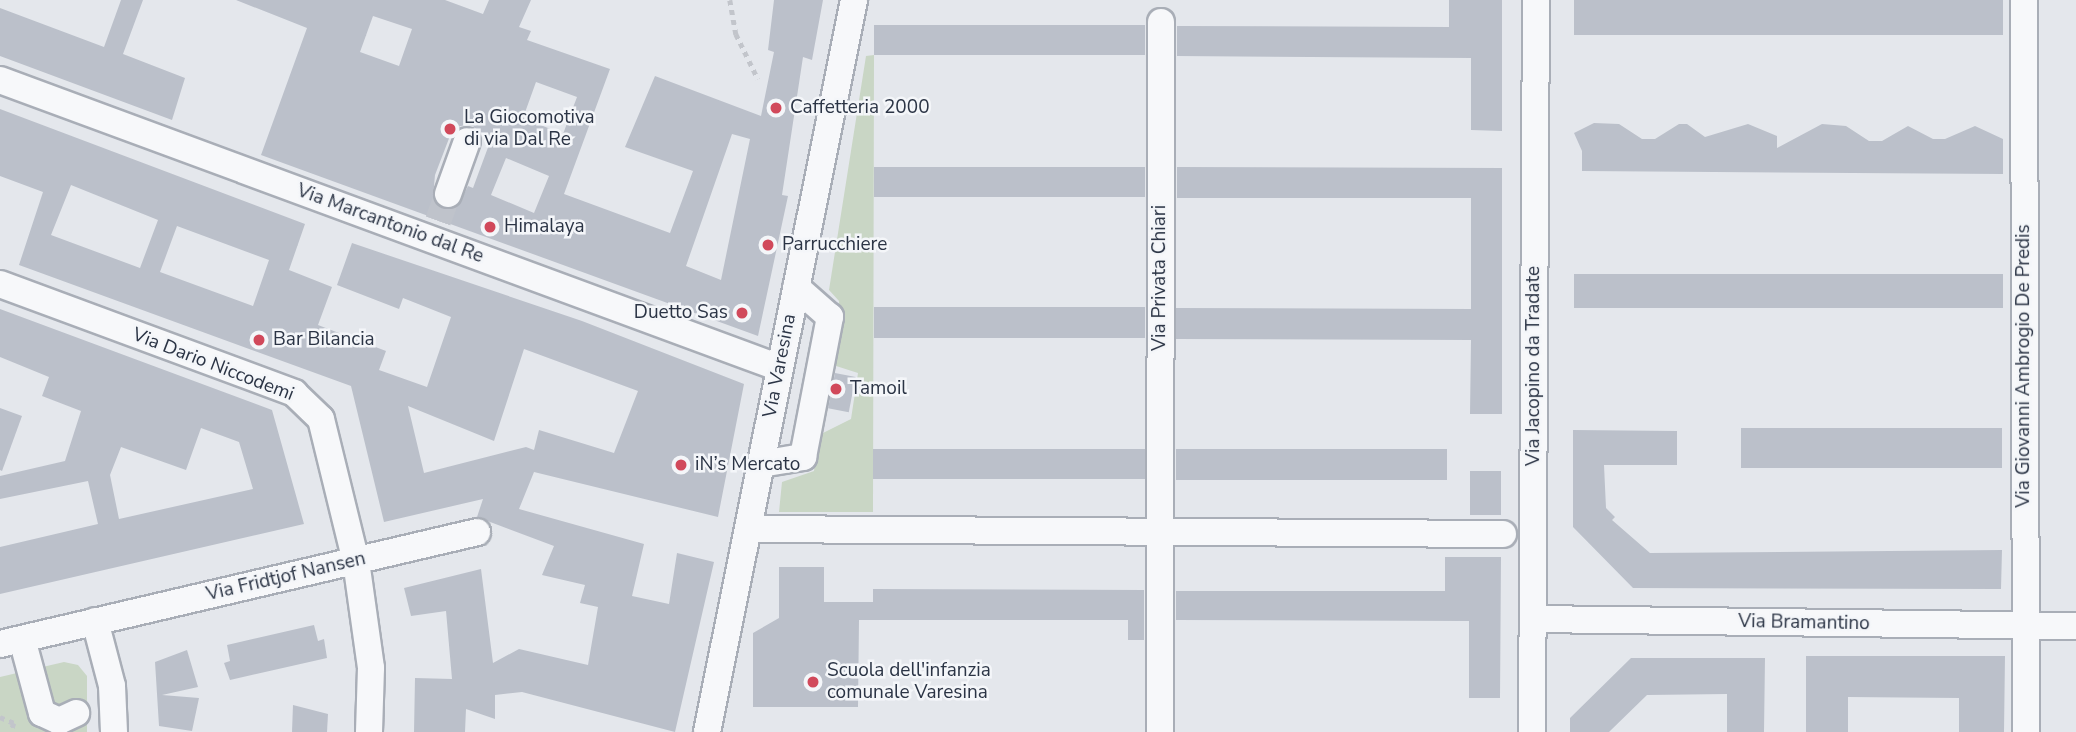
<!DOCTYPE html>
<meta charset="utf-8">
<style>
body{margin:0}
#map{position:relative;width:2076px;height:732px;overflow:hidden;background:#e4e7ec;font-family:"Nunito Sans",sans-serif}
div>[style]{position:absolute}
.green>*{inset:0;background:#c9d6c5}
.building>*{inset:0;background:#bbc0ca;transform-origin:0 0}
.minor-tunnel>*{height:26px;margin-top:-13px;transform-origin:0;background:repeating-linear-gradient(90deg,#bfc3cb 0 26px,transparent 0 39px)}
.path>*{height:4.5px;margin-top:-2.25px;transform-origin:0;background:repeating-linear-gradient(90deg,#c2c5cb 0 5px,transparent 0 10px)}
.roads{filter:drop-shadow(2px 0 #a9aeb7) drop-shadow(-2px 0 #a9aeb7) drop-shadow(0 2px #a9aeb7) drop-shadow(0 -2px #a9aeb7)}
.minor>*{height:26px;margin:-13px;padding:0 13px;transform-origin:13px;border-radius:13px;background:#f7f8fa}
.dots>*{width:19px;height:19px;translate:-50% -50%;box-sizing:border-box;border:4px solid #f4f6f9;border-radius:50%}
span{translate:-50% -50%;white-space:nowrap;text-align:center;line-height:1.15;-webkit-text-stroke:5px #f4f6f9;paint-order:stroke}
.poi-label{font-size:19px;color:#2b3445}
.left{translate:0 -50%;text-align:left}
.right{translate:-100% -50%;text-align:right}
.street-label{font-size:19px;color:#2b3445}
</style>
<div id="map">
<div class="green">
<div style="clip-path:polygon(874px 55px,873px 512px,779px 512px,782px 482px,814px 471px,819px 435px,851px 419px,858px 373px,833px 365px,839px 301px,829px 290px,866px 56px)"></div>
<div style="clip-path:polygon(64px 662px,78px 665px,87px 676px,87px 732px,0 732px,0 677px)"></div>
</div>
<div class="building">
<div style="clip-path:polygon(121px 0,143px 0,123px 54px,185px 78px,172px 120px,0 56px,0 8px,104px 47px)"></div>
<div style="clip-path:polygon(evenodd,236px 0,445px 0,483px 14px,489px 0,531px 0,519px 27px,531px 31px,527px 40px,610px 69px,564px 194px,670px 233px,693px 171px,625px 147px,655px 76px,761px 116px,774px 52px,768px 50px,774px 0,823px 0,812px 60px,803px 57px,782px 195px,788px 196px,758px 336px,261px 155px,307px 28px,236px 0,373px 16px,412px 29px,399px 66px,360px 52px,373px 16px,236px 0,536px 82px,577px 97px,563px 134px,523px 118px,536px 82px,236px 0,465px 125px,473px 126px,490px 142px,473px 188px,468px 186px,458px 206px,443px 209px,433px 197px,435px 175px,453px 128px,465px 125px,236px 0,732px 134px,750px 139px,721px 280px,686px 266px,732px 134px,236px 0,506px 158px,549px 176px,534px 213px,491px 195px,506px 158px)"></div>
<div style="clip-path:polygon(1449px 0,1502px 0,1502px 131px,1471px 130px,1471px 58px,1177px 56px,1177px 26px,1449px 27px)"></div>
<div style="left:1574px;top:0;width:429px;height:35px"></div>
<div style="left:874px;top:25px;width:271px;height:30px"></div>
<div style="clip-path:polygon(evenodd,0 109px,305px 224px,289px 270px,332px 287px,318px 325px,386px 351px,379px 370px,427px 387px,451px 317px,403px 298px,399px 309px,337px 285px,352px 243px,582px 321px,744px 384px,718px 517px,534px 472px,519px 509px,644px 544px,632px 596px,669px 604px,677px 553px,714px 562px,675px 732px,522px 692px,495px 695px,495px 719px,466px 709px,465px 732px,414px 732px,415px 678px,452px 679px,446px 611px,411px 616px,404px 588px,481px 569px,493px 663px,519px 649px,588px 665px,598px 607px,580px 603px,585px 585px,542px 575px,554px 546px,477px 517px,483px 499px,384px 522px,351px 386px,19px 265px,43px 192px,0 176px,0 109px,71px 185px,158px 220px,140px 268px,51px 235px,71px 185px,0 109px,177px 226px,269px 260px,253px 306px,160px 272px,177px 226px,0 109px,524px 349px,638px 391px,614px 453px,539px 430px,534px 450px,526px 447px,424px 473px,408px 406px,494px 441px,524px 349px)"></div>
<div style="clip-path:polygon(1594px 123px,1619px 124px,1642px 139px,1655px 139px,1679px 124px,1687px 124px,1705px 137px,1748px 124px,1777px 136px,1777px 148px,1822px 124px,1846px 126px,1869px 141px,1882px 141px,1908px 126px,1933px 139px,1945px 139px,1975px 126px,2003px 139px,2003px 174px,1582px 171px,1582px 151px,1574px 133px)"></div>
<div style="left:874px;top:167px;width:271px;height:30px"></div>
<div style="clip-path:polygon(1177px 167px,1502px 168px,1502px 414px,1470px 414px,1471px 340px,1176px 339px,1176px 308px,1471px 309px,1471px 198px,1177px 198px)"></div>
<div style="left:1574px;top:274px;width:429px;height:34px"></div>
<div style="left:874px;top:307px;width:271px;height:31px"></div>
<div style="clip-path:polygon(evenodd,0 309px,272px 410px,304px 524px,0 594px,0 547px,98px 524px,88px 481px,0 499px,0 476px,65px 461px,81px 411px,42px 396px,49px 377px,0 357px,0 309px,201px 428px,239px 442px,253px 489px,119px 519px,110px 475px,121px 447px,186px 470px,201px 428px)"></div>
<div style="left:835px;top:373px;width:21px;height:36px;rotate:11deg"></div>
<div style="clip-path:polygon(0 408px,22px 416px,2px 471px,0 470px)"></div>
<div style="left:1741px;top:428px;width:261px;height:40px"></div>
<div style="clip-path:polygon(1573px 430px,1677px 431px,1677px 465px,1604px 465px,1606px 508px,1615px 517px,1612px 520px,1650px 553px,2002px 550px,2001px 589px,1633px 588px,1573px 527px)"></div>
<div style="left:873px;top:449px;width:272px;height:30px"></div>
<div style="left:1176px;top:449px;width:271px;height:31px"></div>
<div style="left:1470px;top:471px;width:31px;height:44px"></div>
<div style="clip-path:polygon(1445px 557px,1501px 557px,1500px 698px,1469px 698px,1469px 621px,1176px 620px,1176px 591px,1445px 591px)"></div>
<div style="clip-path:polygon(779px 567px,824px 567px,824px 602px,873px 602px,873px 589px,1144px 590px,1144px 640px,1128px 640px,1128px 620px,859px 620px,858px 707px,753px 707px,753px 633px,779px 618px)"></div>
<div style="clip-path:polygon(314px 625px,318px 641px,324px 639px,327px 658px,230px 680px,224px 663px,230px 661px,227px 645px)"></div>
<div style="clip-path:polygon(187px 650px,198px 687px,162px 695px,199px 698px,192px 731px,159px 726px,155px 662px)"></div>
<div style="clip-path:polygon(1806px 656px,2005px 656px,2004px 732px,1959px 732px,1959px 698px,1848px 697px,1848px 732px,1806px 732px)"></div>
<div style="clip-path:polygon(1631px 658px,1765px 658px,1764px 732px,1727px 732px,1727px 694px,1647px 695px,1609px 732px,1570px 732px,1570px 718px)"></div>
<div style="clip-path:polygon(293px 705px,328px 714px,327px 732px,292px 732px)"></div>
</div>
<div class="minor-tunnel">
<div style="left:438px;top:221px;width:29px;rotate:-70deg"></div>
</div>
<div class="path">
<div style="left:730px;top:0;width:35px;rotate:80deg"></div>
<div style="left:736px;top:34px;width:50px;rotate:63.9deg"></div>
<div style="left:0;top:717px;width:15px;rotate:23deg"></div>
<div style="left:14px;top:723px;width:9px;rotate:108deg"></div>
</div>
<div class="roads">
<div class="minor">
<div style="left:2024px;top:0;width:732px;rotate:89.84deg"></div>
<div style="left:0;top:80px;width:831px;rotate:20.27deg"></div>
<div style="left:448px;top:194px;width:56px;rotate:-70.3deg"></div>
<div style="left:0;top:284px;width:314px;rotate:20.3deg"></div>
<div style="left:294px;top:393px;width:37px;rotate:44deg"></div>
<div style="left:321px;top:419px;width:146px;rotate:76.2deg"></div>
<div style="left:356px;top:561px;width:108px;rotate:82deg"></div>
<div style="left:371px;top:668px;width:64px;rotate:91.8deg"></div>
<div style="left:761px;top:464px;width:43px;rotate:-9.5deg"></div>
<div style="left:803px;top:457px;width:143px;rotate:-79.1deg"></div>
<div style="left:830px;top:317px;width:45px;rotate:-138.6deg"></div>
<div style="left:748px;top:529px;width:755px;rotate:0.38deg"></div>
<div style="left:1533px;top:619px;width:543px;rotate:0.74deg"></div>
<div style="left:95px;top:621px;width:67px;rotate:75.3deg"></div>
<div style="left:112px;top:686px;width:46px;rotate:87.5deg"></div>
<div style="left:22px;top:639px;width:77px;rotate:74.9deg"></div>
<div style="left:42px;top:713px;width:19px;rotate:25deg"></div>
<div style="left:59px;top:721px;width:19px;rotate:-25deg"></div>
<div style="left:0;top:644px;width:490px;rotate:-13.2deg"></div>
<div style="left:707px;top:732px;width:747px;rotate:-78.64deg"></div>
<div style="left:1160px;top:732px;width:710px;rotate:-89.92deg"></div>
<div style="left:1532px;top:732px;width:732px;rotate:-89.69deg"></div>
</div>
</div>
<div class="dots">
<div style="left:776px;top:108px;background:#d1495b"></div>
<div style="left:450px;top:129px;background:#d1495b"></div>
<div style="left:490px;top:227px;background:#d1495b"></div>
<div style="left:768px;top:245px;background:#d1495b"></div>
<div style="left:742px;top:313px;background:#d1495b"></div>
<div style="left:259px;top:340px;background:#d1495b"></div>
<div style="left:836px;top:389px;background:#d1495b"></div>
<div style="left:681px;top:465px;background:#d1495b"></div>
<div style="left:813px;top:682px;background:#d1495b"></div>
</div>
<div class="poi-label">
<span class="left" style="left:790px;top:108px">Caffetteria 2000</span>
<span class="left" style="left:464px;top:129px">La Giocomotiva<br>di via Dal Re</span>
<span class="left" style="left:504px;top:227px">Himalaya</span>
<span class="left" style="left:782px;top:245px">Parrucchiere</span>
<span class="right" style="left:728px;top:313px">Duetto Sas</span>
<span class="left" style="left:273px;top:340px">Bar Bilancia</span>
<span class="left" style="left:850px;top:389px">Tamoil</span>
<span class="left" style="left:695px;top:465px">iN’s Mercato</span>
<span class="left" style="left:827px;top:682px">Scuola dell'infanzia<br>comunale Varesina</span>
</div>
<div class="street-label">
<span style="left:390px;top:224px;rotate:20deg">Via Marcantonio dal Re</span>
<span style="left:1160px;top:278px;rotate:-90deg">Via Privata Chiari</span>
<span style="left:213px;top:365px;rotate:21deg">Via Dario Niccodemi</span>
<span style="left:780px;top:366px;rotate:-79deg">Via Varesina</span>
<span style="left:1534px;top:366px;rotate:-90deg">Via Jacopino da Tradate</span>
<span style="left:2024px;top:366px;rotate:-90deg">Via Giovanni Ambrogio De Predis</span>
<span style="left:286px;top:577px;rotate:-13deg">Via Fridtjof Nansen</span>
<span style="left:1804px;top:623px;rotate:1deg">Via Bramantino</span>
</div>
</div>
